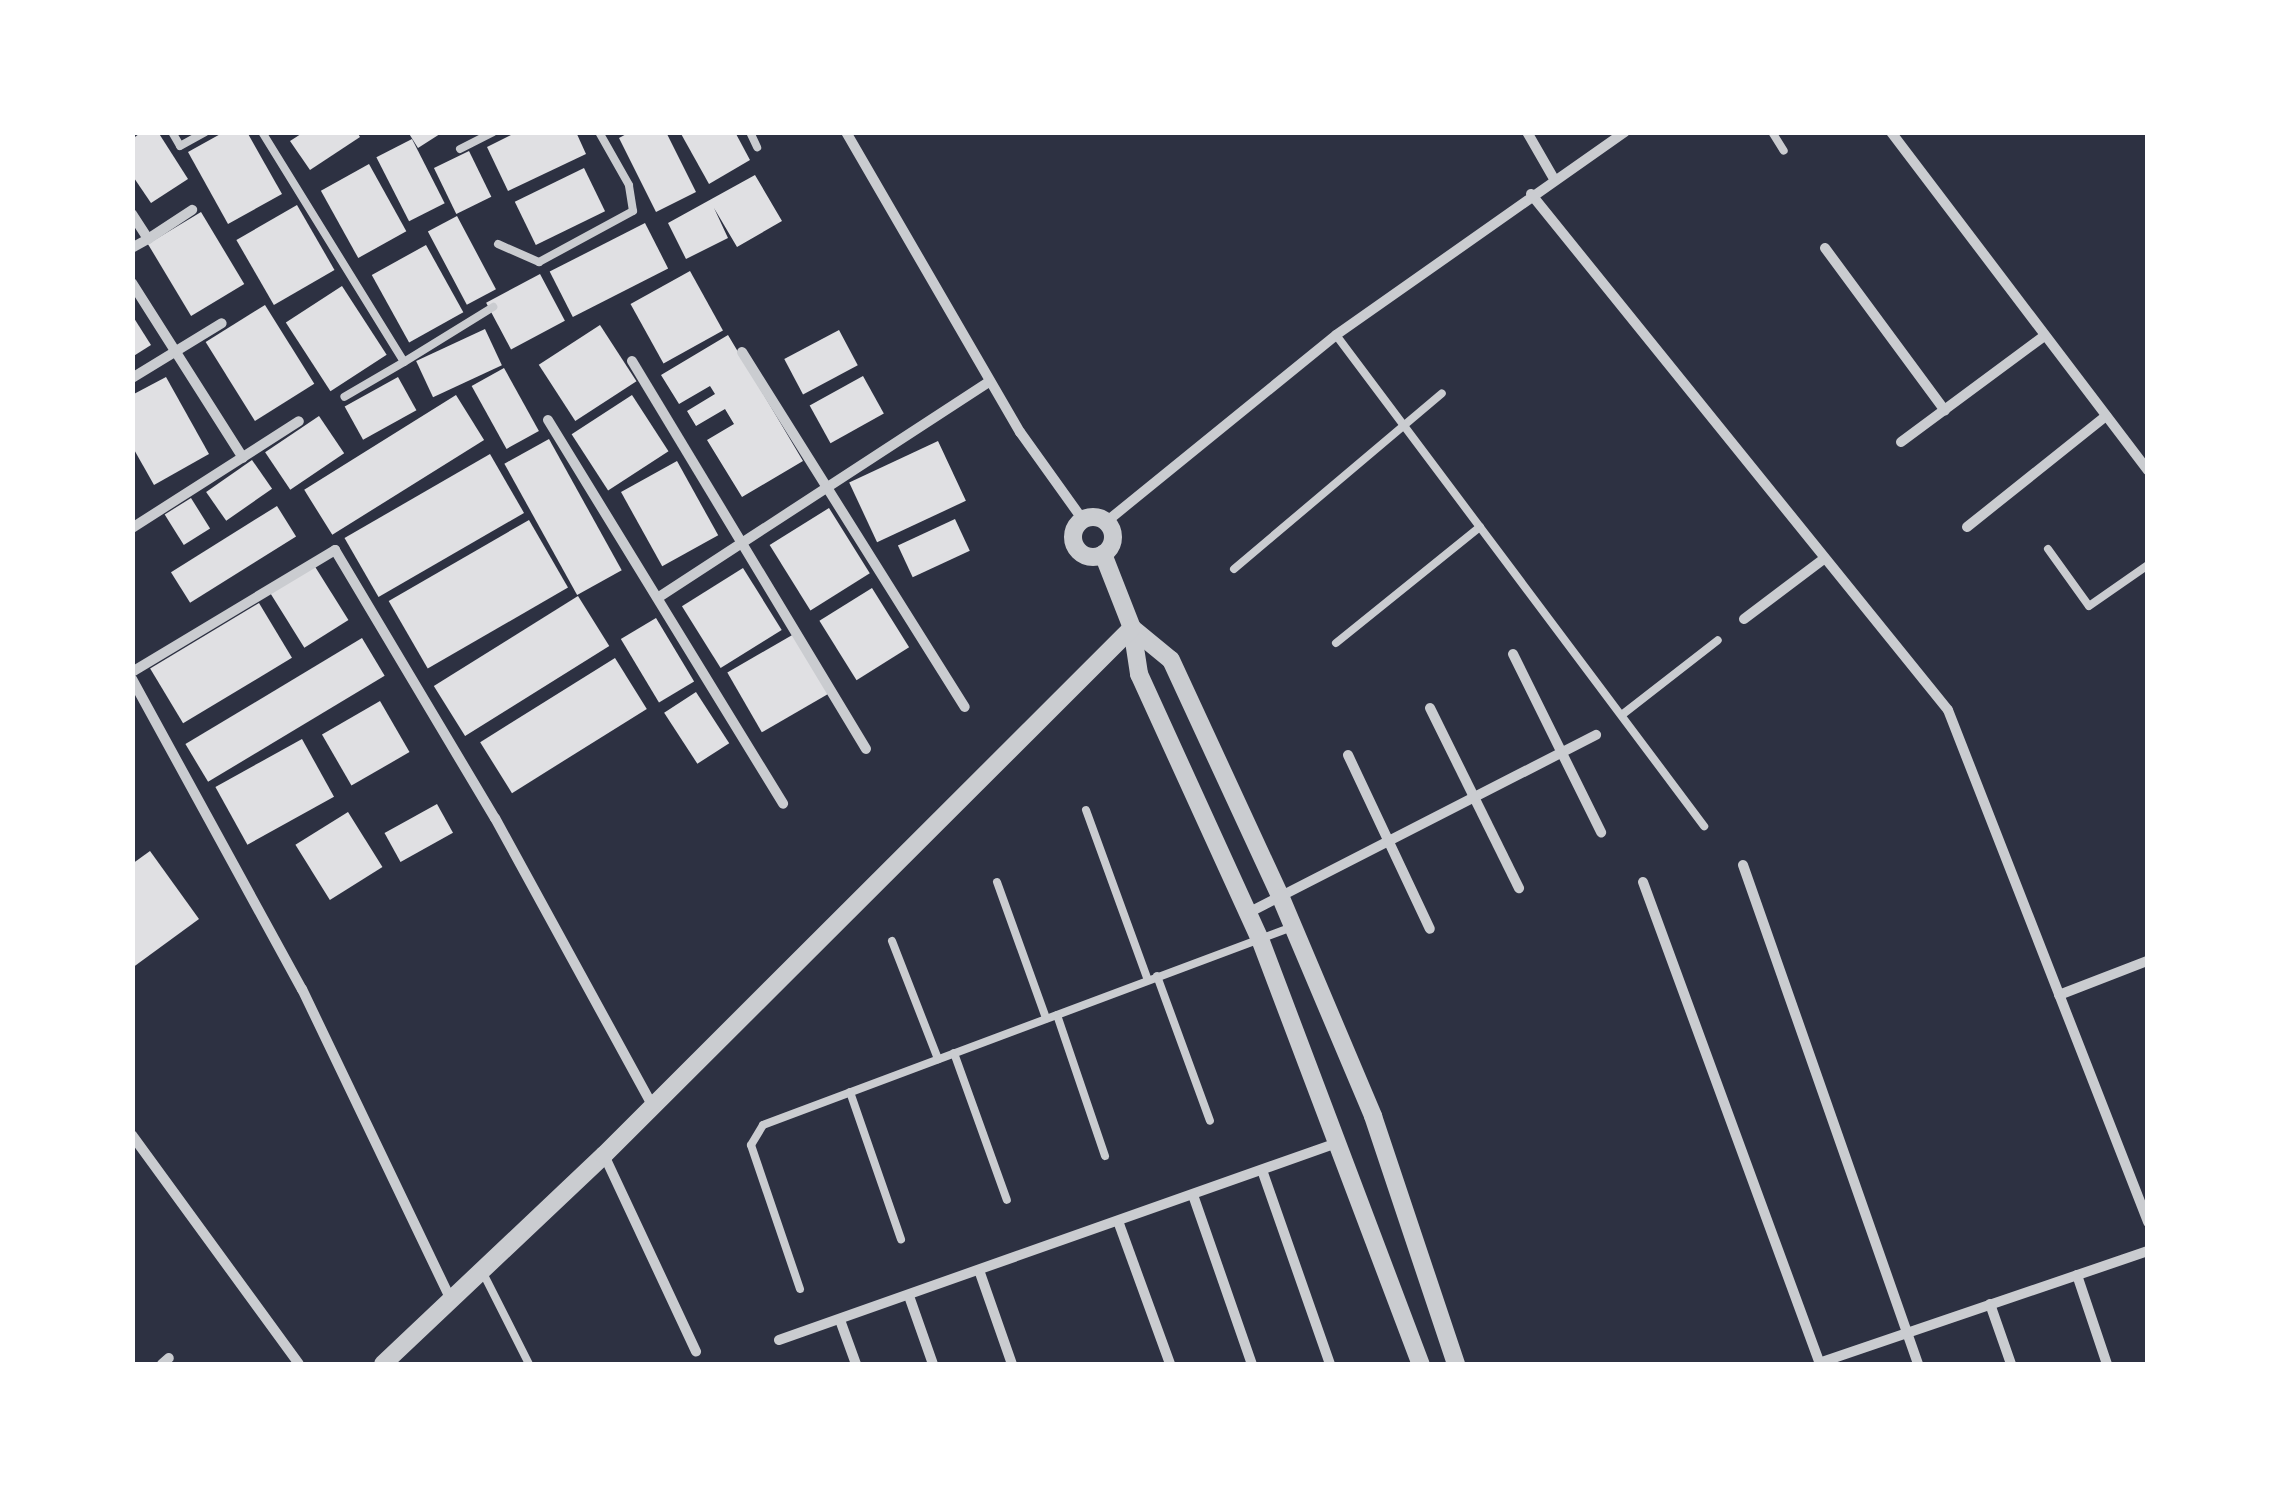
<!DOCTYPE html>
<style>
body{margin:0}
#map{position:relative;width:2280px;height:1497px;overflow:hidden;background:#2d3142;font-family:"Asap Condensed",sans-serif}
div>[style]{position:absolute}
.building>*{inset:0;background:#e0e0e3;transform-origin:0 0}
.service>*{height:8px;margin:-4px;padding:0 4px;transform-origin:4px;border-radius:4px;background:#caccd0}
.minor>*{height:10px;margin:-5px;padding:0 5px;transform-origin:5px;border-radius:5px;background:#caccd0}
.tertiary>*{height:18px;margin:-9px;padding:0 9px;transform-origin:9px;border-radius:9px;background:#caccd0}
.tertiary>.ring{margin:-9px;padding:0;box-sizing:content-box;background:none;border:18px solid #caccd0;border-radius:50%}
span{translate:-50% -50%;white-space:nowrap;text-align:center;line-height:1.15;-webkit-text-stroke:9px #fff;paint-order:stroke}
.frame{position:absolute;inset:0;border:135px solid #fff;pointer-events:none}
</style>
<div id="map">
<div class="building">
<div style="clip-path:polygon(142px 132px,158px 132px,188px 179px,151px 203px,132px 175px,132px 139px)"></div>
<div style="clip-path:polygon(224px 132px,247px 132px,282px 194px,228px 224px,188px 152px)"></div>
<div style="clip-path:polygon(304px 132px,357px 132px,360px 137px,310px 170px,290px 141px)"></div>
<div style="clip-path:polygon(408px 132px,443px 132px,418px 148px)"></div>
<div style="clip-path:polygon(517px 132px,576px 132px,586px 154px,508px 191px,487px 147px)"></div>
<div style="clip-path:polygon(630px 132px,666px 132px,696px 192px,656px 212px,619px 138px)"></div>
<div style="clip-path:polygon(680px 132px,735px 132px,750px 160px,709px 184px)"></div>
<div style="left:412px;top:139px;width:72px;height:40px;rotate:63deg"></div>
<div style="left:469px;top:151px;width:51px;height:39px;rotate:64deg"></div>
<div style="left:369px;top:164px;width:77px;height:55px;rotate:61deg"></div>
<div style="left:584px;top:168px;width:48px;height:77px;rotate:64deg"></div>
<div style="clip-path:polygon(755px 175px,782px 221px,737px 247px,714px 208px,728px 238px,686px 259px,668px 223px)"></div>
<div style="left:297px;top:205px;width:75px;height:70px;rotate:60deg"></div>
<div style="left:201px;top:212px;width:84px;height:62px;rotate:59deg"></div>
<div style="left:457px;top:216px;width:83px;height:33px;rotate:62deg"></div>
<div style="left:645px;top:223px;width:51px;height:107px;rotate:63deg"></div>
<div style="left:426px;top:245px;width:77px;height:62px;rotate:61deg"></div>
<div style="left:690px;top:271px;width:68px;height:68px;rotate:61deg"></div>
<div style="left:540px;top:274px;width:53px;height:61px;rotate:62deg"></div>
<div style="left:342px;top:286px;width:82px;height:67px;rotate:57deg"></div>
<div style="left:265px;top:305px;width:93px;height:70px;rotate:58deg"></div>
<div style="clip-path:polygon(132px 315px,151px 345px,132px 357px)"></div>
<div style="left:600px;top:325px;width:67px;height:73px;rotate:57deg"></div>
<div style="left:485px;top:329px;width:40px;height:76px;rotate:65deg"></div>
<div style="left:839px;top:330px;width:40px;height:62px;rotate:62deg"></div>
<div style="clip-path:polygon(728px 335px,803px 461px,742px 497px,707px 440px,734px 424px,725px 409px,696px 426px,687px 411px,715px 394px,710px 386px,679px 404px,661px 375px)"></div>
<div style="left:504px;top:368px;width:72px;height:37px;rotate:61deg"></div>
<div style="left:863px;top:376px;width:43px;height:61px;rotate:61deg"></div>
<div style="clip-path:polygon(166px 377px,209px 454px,154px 485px,132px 446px,132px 395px)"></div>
<div style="left:398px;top:377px;width:38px;height:61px;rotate:61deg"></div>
<div style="left:456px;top:395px;width:53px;height:179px;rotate:58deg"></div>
<div style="left:632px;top:395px;width:67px;height:72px;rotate:57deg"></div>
<div style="left:319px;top:416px;width:45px;height:65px;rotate:56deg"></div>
<div style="left:549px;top:439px;width:150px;height:51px;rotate:61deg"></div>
<div style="left:938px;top:441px;width:66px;height:98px;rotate:65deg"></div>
<div style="left:490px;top:454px;width:68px;height:168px;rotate:60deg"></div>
<div style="left:252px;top:460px;width:35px;height:56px;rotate:55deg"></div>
<div style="left:677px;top:461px;width:85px;height:64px;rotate:61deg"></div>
<div style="left:191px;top:498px;width:36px;height:31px;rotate:58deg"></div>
<div style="left:277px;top:506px;width:36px;height:125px;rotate:58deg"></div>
<div style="left:829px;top:508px;width:77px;height:70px;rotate:58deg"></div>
<div style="left:955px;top:519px;width:35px;height:63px;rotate:65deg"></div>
<div style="left:529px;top:520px;width:78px;height:162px;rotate:60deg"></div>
<div style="left:314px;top:565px;width:65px;height:52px;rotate:58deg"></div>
<div style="left:743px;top:568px;width:73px;height:72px;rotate:58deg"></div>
<div style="left:872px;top:588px;width:70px;height:62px;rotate:58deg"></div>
<div style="left:578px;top:596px;width:59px;height:170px;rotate:58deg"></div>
<div style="left:259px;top:603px;width:64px;height:127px;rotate:59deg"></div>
<div style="left:656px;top:618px;width:74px;height:41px;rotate:59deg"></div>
<div style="left:794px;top:634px;width:69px;height:77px;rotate:60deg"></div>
<div style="left:362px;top:638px;width:44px;height:206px;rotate:59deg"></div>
<div style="left:615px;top:658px;width:60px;height:159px;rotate:58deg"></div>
<div style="left:696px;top:692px;width:61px;height:38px;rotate:57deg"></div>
<div style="left:380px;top:701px;width:59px;height:67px;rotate:60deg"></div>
<div style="left:302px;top:739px;width:66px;height:99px;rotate:61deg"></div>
<div style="left:437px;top:804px;width:33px;height:60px;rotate:61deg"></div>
<div style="left:348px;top:812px;width:65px;height:62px;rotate:58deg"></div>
<div style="clip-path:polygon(150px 851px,199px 919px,132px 968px,132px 864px)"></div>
</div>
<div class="service">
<div style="left:172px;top:132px;width:16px;rotate:60deg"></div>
<div style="left:180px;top:146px;width:29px;rotate:-29deg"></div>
<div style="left:262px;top:132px;width:270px;rotate:58.3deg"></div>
<div style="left:404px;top:362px;width:69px;rotate:149.7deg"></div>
<div style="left:750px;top:132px;width:17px;rotate:65deg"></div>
<div style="left:1772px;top:132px;width:22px;rotate:58deg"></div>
<div style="left:460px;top:149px;width:37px;rotate:-27deg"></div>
<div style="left:498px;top:244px;width:45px;rotate:23.7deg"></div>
<div style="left:539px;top:262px;width:107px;rotate:-28.5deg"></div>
<div style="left:633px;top:211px;width:26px;rotate:-99deg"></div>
<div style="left:629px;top:185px;width:61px;rotate:-119.5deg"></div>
<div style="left:1336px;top:335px;width:614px;rotate:53.15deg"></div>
<div style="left:404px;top:362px;width:105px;rotate:-31.7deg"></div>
<div style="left:2048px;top:549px;width:70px;rotate:54.3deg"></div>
<div style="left:2089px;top:606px;width:72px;rotate:-34.8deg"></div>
<div style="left:1234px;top:569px;width:272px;rotate:-40.2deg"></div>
<div style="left:1336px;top:643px;width:185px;rotate:-38.9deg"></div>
<div style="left:1623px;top:714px;width:120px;rotate:-37.9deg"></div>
<div style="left:1086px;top:810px;width:181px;rotate:70deg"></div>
<div style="left:997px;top:882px;width:145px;rotate:70.2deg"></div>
<div style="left:892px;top:941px;width:127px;rotate:68.7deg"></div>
<div style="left:1157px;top:976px;width:154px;rotate:69.9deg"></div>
<div style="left:1057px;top:1015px;width:149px;rotate:71.2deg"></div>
<div style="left:954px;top:1053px;width:156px;rotate:70.2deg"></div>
<div style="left:850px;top:1092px;width:156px;rotate:70.9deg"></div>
<div style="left:483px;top:1273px;width:102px;rotate:63.2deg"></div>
<div style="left:800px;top:1289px;width:152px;rotate:-108.8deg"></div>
<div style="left:751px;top:1145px;width:23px;rotate:-59deg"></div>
<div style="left:763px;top:1125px;width:565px;rotate:-20.52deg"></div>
</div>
<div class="minor">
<div style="left:846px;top:132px;width:347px;rotate:59.9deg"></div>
<div style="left:1020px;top:432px;width:108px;rotate:54.4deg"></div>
<div style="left:1527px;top:132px;width:54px;rotate:60.1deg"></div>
<div style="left:1891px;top:132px;width:425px;rotate:52.8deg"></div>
<div style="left:1531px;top:194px;width:663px;rotate:51.06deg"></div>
<div style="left:1948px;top:710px;width:550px;rotate:68.66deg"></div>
<div style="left:132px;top:214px;width:30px;rotate:57deg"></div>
<div style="left:148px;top:239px;width:18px;rotate:151deg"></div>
<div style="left:148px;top:239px;width:53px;rotate:-33.4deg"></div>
<div style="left:1825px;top:248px;width:202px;rotate:53.6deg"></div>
<div style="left:132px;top:283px;width:207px;rotate:57.6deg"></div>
<div style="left:742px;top:352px;width:419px;rotate:57.9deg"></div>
<div style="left:632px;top:361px;width:453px;rotate:58.9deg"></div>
<div style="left:132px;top:378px;width:105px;rotate:-31.4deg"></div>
<div style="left:548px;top:420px;width:450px;rotate:58.5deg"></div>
<div style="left:1901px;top:442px;width:178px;rotate:-36.5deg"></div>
<div style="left:1106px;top:522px;width:296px;rotate:-39.1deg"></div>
<div style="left:1336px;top:335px;width:353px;rotate:-35.1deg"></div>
<div style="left:1967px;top:527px;width:178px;rotate:-38.6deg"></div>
<div style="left:132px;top:528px;width:198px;rotate:-32.6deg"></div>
<div style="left:659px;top:597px;width:395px;rotate:-33.1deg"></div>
<div style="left:1744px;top:619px;width:101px;rotate:-37deg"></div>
<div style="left:1513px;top:654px;width:199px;rotate:63.7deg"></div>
<div style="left:132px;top:672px;width:237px;rotate:-31deg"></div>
<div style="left:335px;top:550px;width:312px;rotate:59.2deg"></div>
<div style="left:495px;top:818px;width:327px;rotate:61.3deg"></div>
<div style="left:132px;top:679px;width:354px;rotate:61.3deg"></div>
<div style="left:302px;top:989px;width:347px;rotate:64.4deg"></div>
<div style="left:1430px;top:708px;width:201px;rotate:63.7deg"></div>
<div style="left:1348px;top:755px;width:192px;rotate:64.8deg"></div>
<div style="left:1743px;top:865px;width:529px;rotate:70.67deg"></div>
<div style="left:1643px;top:882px;width:513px;rotate:69.84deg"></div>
<div style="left:1248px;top:913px;width:391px;rotate:-27.1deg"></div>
<div style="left:2059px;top:995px;width:94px;rotate:-21.1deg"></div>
<div style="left:132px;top:1135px;width:283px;rotate:53.9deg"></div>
<div style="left:604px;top:1155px;width:217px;rotate:64.9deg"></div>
<div style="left:1262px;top:1170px;width:206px;rotate:70.7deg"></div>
<div style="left:1193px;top:1195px;width:179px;rotate:70.8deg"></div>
<div style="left:1118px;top:1221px;width:152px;rotate:70deg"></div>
<div style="left:979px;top:1270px;width:100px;rotate:70.7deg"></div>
<div style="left:2077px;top:1275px;width:94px;rotate:71.4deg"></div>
<div style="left:909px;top:1296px;width:72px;rotate:70.6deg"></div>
<div style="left:1990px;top:1304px;width:64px;rotate:70.7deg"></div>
<div style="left:840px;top:1320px;width:47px;rotate:70deg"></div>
<div style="left:779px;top:1340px;width:592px;rotate:-19.45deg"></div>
<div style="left:1819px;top:1363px;width:348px;rotate:-18.8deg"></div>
<div style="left:162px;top:1364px;width:9px;rotate:-41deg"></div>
</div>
<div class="tertiary">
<div class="ring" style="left:1073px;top:517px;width:22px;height:22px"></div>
<div style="left:1103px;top:554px;width:79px;rotate:68.6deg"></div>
<div style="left:1132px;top:628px;width:47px;rotate:81.3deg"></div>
<div style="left:1139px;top:674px;width:291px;rotate:65.5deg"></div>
<div style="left:1260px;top:939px;width:454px;rotate:69.3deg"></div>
<div style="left:1132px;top:628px;width:50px;rotate:39.4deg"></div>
<div style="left:1171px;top:660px;width:262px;rotate:65.2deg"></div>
<div style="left:1281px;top:898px;width:237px;rotate:67.1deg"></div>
<div style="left:1373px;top:1116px;width:262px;rotate:71.5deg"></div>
<div style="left:383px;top:1364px;width:304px;rotate:-43.4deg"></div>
<div style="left:604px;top:1155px;width:746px;rotate:-44.95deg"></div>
</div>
<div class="frame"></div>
</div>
